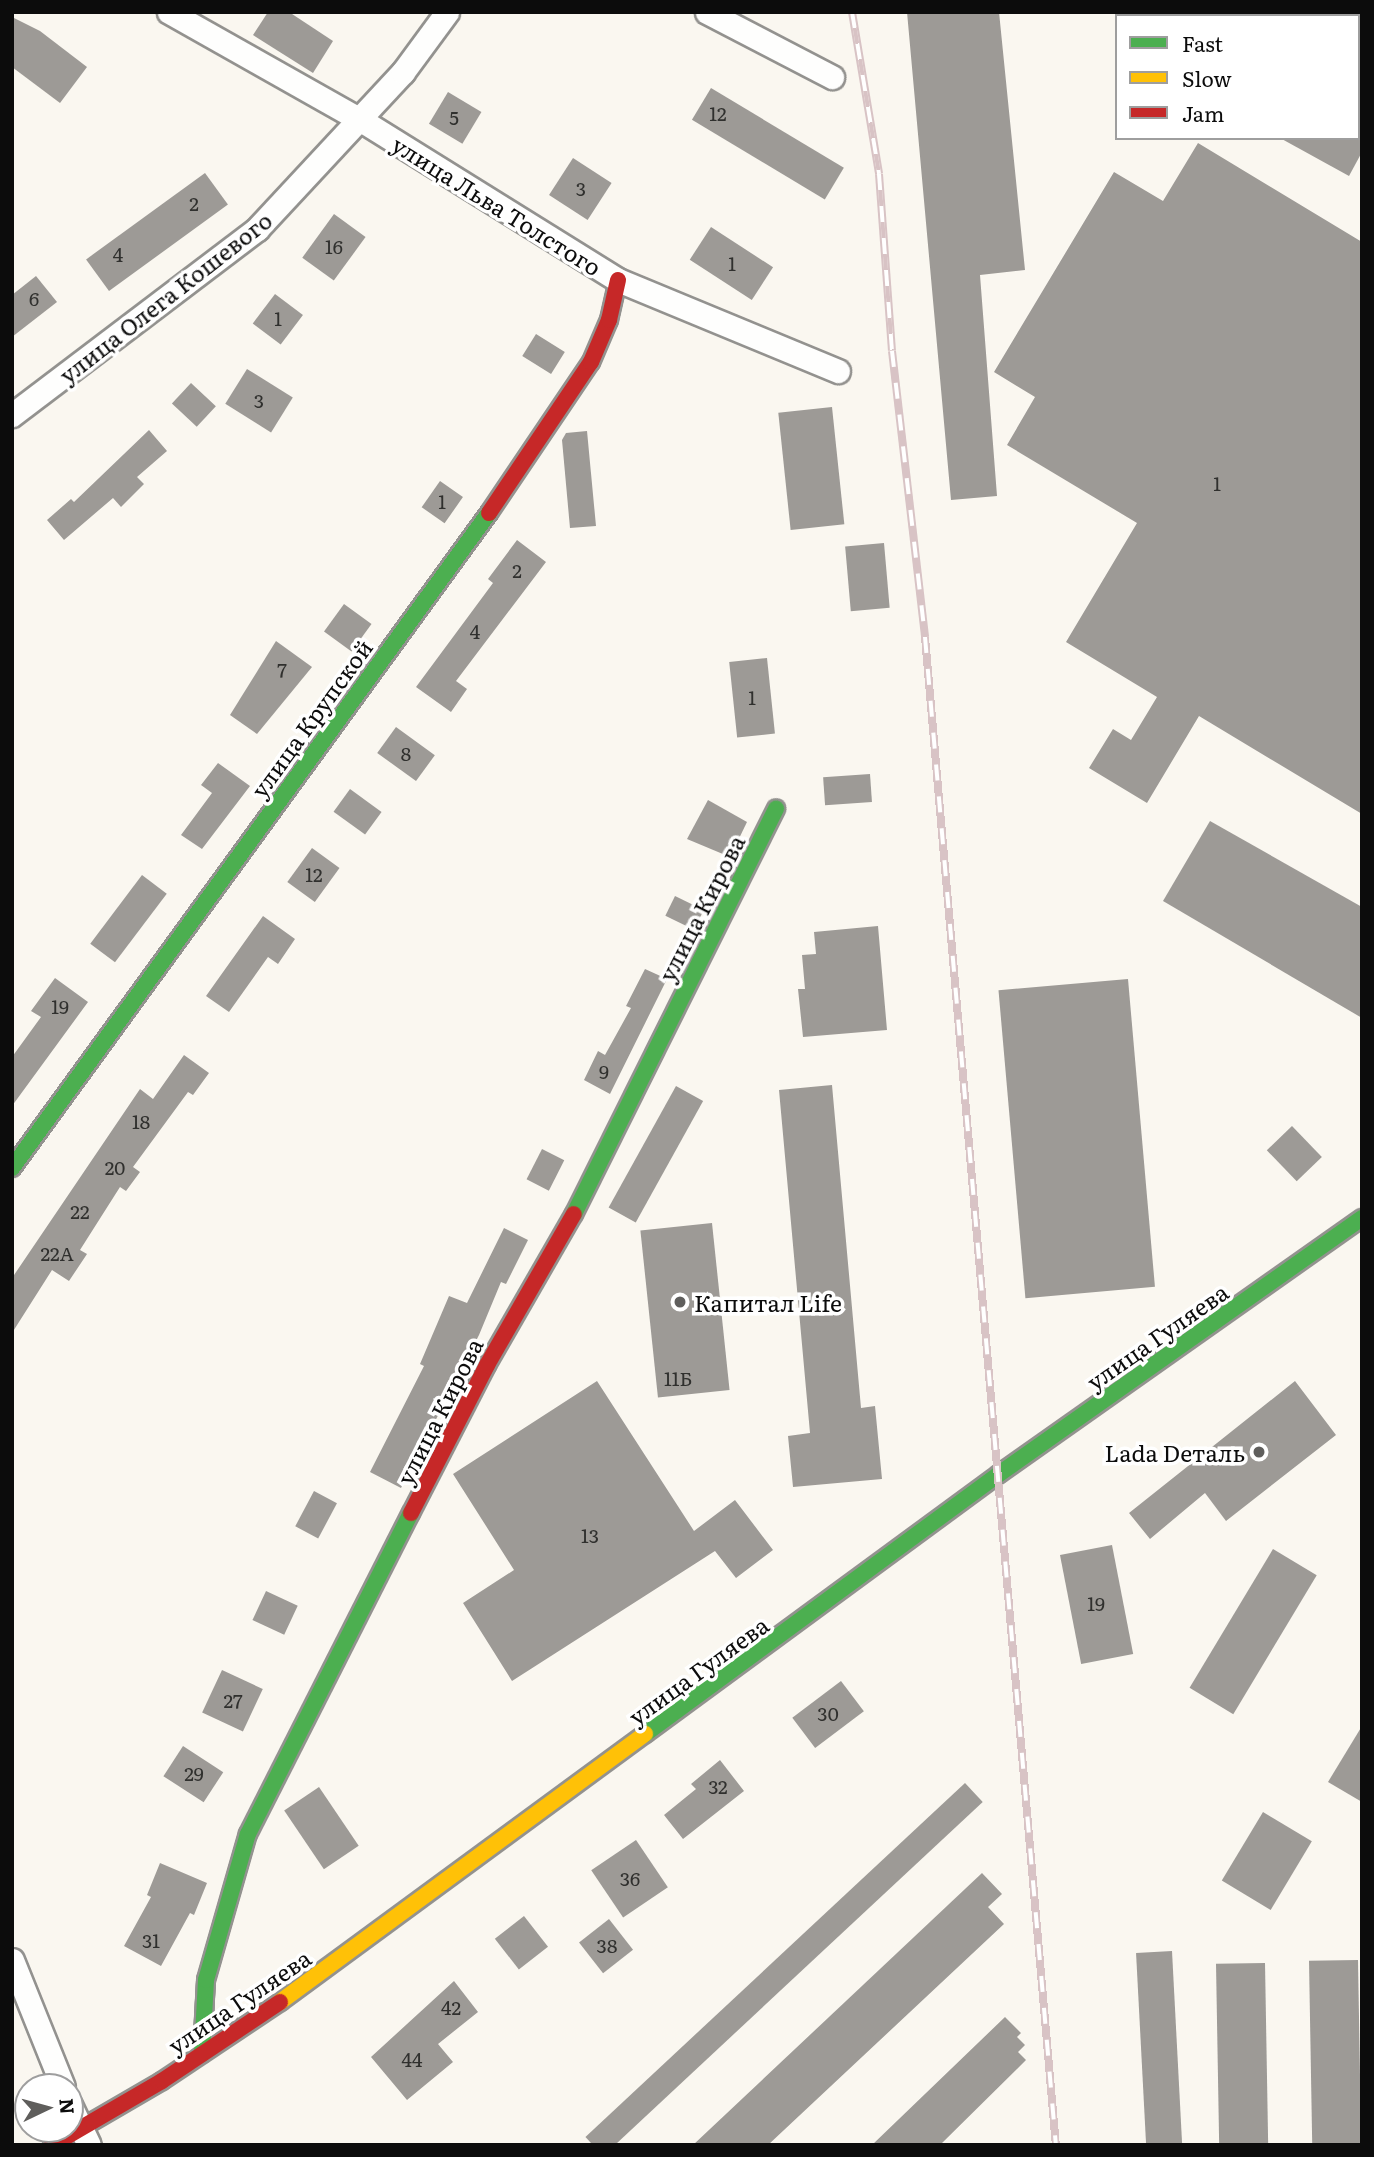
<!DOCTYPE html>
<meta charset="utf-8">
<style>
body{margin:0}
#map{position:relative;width:1374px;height:2157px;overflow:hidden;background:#faf7f0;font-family:Literata,serif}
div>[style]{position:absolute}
.building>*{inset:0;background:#9d9a96;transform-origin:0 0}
.roads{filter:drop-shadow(2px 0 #93928f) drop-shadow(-2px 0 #93928f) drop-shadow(0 2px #93928f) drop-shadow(0 -2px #93928f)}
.street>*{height:23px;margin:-11.5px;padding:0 11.5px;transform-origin:11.5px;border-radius:11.5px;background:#fefefd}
.fast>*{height:16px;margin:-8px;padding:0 8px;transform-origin:8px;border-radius:8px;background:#4caf50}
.slow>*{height:16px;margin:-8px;padding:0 8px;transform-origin:8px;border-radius:8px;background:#ffc107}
.jam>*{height:16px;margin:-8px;padding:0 8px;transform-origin:8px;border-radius:8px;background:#c62828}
.rail>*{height:8px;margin-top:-4px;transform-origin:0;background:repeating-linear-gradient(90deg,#fff 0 16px,#d8c3c5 0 32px);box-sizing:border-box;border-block:2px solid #d8c3c5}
.dots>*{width:19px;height:19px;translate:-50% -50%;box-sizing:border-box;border:4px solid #fff;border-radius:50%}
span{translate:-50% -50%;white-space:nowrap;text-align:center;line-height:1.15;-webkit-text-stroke:7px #fff;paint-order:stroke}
.number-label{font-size:19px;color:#30302e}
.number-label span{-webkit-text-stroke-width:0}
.street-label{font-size:23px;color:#0c0c0c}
.poi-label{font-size:23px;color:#0c0c0c}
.left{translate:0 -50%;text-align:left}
.right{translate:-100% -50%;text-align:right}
.frame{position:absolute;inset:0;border:14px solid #0c0c0c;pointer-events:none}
.legend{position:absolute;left:1115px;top:14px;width:245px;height:126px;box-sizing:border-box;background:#fff;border:2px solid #9e9e9e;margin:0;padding:9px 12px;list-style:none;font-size:21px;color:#0c0c0c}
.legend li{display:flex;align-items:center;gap:14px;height:35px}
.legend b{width:35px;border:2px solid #9e9e9e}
.north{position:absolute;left:14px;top:2073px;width:70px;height:70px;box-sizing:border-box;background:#fff;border:2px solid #9e9e9e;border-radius:50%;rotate:85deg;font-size:19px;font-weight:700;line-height:28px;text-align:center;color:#0c0c0c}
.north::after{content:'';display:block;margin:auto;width:24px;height:32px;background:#5f5e5c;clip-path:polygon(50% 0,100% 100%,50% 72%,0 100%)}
</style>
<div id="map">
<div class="building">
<div style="clip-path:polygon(268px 12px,289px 12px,333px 41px,313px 73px,253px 35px)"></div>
<div style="clip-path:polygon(907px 12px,999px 12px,1025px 270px,980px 275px,997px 496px,951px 500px)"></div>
<div style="clip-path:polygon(12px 17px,40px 31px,87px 67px,60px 103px,12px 67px)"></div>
<div style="left:711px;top:88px;width:155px;height:37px;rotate:31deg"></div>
<div style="left:448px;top:92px;width:39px;height:37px;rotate:31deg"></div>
<div style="clip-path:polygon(1280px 138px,1362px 138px,1362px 152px,1349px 176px)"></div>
<div style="clip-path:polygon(1198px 143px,1362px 242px,1362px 814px,1199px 716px,1147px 803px,1089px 768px,1113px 729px,1131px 740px,1157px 697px,1066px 642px,1137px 523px,1007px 445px,1035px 397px,994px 372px,1114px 172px,1163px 201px)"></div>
<div style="left:573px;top:158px;width:46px;height:44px;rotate:33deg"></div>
<div style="left:205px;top:173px;width:39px;height:147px;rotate:54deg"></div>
<div style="left:334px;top:214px;width:39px;height:54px;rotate:36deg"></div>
<div style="left:711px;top:227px;width:74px;height:39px;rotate:33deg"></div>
<div style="clip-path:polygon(36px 276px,57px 302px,12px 337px,12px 295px)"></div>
<div style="left:275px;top:294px;width:35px;height:37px;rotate:37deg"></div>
<div style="left:536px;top:334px;width:34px;height:26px;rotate:32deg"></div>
<div style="left:247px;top:369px;width:54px;height:41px;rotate:32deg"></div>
<div style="left:191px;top:383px;width:34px;height:28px;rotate:43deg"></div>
<div style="left:832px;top:407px;width:118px;height:54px;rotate:84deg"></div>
<div style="clip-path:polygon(149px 430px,167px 451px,137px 477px,144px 484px,121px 507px,113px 498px,64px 540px,47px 520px,71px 499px,74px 502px)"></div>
<div style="clip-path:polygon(587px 431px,596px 526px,570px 528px,562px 440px,566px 433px)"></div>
<div style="left:440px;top:481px;width:28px;height:32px;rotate:35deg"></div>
<div style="clip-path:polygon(517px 540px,546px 562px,456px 681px,467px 689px,451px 712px,416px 687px,493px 583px,488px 579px)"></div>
<div style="left:884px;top:543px;width:65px;height:39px;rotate:85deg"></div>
<div style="left:344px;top:604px;width:34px;height:34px;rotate:36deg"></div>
<div style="clip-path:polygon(276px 641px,312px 667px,257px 734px,230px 715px)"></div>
<div style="left:767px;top:658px;width:76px;height:38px;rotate:84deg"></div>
<div style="left:396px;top:727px;width:48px;height:32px;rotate:36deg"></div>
<div style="clip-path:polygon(218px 763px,250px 786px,202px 849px,181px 835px,212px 793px,201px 785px)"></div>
<div style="left:870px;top:774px;width:28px;height:47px;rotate:86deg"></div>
<div style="left:350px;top:789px;width:39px;height:28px;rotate:36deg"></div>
<div style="clip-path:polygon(708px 800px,747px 822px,730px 857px,687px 839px)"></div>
<div style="clip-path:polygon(1210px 821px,1362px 907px,1362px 1018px,1163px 901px)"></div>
<div style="left:312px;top:848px;width:34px;height:42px;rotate:36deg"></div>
<div style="left:142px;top:875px;width:31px;height:86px;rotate:37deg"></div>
<div style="left:675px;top:896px;width:32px;height:22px;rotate:26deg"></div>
<div style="clip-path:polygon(263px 916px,295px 939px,278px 964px,268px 957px,229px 1012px,206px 996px)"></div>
<div style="clip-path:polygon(878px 926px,887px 1030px,803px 1037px,798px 989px,805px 989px,802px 955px,816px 954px,814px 932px)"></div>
<div style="clip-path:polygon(645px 969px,667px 979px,610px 1094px,584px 1080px,598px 1051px,605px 1055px,631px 1008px,626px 1006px)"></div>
<div style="clip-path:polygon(55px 978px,88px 1002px,12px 1106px,12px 1057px,41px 1017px,31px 1011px)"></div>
<div style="left:1128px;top:979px;width:309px;height:130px;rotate:85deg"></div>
<div style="clip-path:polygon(184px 1055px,209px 1073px,193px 1095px,188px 1092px,133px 1167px,140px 1172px,126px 1191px,120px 1187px,80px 1250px,87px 1254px,69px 1281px,52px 1270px,12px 1333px,12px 1278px,140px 1089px,153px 1099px)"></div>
<div style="clip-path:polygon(832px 1085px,861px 1408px,875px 1406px,882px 1479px,793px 1487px,788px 1436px,810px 1433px,779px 1090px)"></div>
<div style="left:676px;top:1086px;width:31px;height:139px;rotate:29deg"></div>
<div style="left:1292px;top:1126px;width:43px;height:35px;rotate:46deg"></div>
<div style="left:542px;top:1149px;width:25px;height:34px;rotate:27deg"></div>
<div style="left:712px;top:1223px;width:168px;height:72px;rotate:84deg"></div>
<div style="clip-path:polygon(504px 1228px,528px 1240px,506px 1284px,501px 1282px,479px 1335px,401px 1488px,370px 1472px,424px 1366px,420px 1364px,449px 1296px,467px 1303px)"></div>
<div style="clip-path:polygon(597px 1381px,694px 1531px,735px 1500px,773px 1550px,736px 1578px,715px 1551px,512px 1681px,463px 1603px,514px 1570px,453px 1474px)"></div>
<div style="clip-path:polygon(1295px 1381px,1336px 1435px,1226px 1521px,1205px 1493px,1150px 1539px,1129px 1513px)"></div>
<div style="left:314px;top:1491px;width:26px;height:40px;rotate:28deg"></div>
<div style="left:1112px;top:1545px;width:111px;height:53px;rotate:79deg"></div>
<div style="left:1273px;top:1549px;width:51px;height:162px;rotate:31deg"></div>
<div style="left:266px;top:1591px;width:35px;height:32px;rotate:25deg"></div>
<div style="left:222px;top:1670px;width:45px;height:47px;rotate:25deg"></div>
<div style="left:841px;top:1681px;width:38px;height:61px;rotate:53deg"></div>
<div style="clip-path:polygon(1362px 1726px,1362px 1802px,1328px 1782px)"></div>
<div style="left:183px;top:1746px;width:48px;height:36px;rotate:33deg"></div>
<div style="clip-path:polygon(720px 1760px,744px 1791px,683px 1839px,664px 1815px,696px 1789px,691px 1784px)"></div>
<div style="left:965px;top:1783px;width:26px;height:519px;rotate:47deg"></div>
<div style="left:319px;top:1787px;width:71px;height:42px;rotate:56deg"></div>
<div style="left:1263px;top:1812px;width:57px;height:80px;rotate:31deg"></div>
<div style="left:636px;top:1840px;width:57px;height:54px;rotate:56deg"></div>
<div style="clip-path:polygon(160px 1863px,207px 1883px,194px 1915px,190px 1913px,161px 1966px,124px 1946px,151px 1897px,147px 1895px)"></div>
<div style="clip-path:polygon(982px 1873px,1002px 1894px,988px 1907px,1004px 1924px,768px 2145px,693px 2145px)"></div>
<div style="left:524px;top:1916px;width:39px;height:37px;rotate:52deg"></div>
<div style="left:609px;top:1919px;width:39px;height:38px;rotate:52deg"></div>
<div style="left:1172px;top:1951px;width:194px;height:36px;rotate:87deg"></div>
<div style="left:1358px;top:1960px;width:185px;height:49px;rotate:89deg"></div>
<div style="left:1265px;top:1963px;width:182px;height:49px;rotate:89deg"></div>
<div style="clip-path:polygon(454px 1981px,478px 2012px,438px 2044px,453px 2062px,407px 2100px,371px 2057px)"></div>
<div style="clip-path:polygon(1005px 2017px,1021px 2033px,1017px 2037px,1025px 2045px,1018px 2052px,1026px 2060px,940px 2145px,872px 2145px)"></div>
</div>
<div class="roads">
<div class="street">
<div style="left:169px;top:12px;width:220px;rotate:29.4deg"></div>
<div style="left:361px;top:120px;width:303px;rotate:31.9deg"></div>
<div style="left:618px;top:280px;width:238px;rotate:22.5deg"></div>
<div style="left:707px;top:12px;width:141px;rotate:27.5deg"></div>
<div style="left:12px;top:415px;width:308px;rotate:-37.2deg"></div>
<div style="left:257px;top:229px;width:214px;rotate:-47.1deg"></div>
<div style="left:403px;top:72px;width:74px;rotate:-53.7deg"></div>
<div style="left:12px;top:1960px;width:137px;rotate:68.1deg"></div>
<div style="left:70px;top:2105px;width:44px;rotate:64.6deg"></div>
</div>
<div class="fast">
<div style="left:12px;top:1168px;width:810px;rotate:-53.94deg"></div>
<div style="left:574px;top:1214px;width:453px;rotate:-63.5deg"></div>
<div style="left:645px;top:1734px;width:439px;rotate:-36.3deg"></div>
<div style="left:999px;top:1474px;width:444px;rotate:-35.2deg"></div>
<div style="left:202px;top:2054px;width:74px;rotate:-86.9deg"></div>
<div style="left:206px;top:1980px;width:152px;rotate:-74deg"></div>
<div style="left:248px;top:1834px;width:360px;rotate:-63.1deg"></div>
</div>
<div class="slow">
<div style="left:280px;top:2002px;width:453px;rotate:-36.3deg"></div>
</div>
<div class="jam">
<div style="left:489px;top:513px;width:182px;rotate:-56deg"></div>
<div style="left:591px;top:362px;width:46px;rotate:-66.8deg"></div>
<div style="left:609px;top:320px;width:41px;rotate:-77.3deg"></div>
<div style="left:411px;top:1513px;width:166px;rotate:-62.8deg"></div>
<div style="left:487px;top:1365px;width:174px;rotate:-60.1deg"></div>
<div style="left:52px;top:2145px;width:127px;rotate:-30.2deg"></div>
<div style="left:162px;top:2081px;width:142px;rotate:-33.8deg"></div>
</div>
</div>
<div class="rail">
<div style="left:852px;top:12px;width:164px;rotate:80.5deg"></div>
<div style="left:879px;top:174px;width:177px;rotate:85.8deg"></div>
<div style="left:892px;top:351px;width:288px;rotate:83.4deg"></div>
<div style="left:925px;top:637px;width:1514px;rotate:85.04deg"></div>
</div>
<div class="dots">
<div style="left:680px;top:1302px;background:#5f5e5c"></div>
<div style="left:1259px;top:1452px;background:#5f5e5c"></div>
</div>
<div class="number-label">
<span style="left:718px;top:114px">12</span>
<span style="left:454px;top:118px">5</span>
<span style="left:581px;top:189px">3</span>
<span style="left:194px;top:204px">2</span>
<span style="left:334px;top:247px">16</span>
<span style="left:118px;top:255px">4</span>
<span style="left:732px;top:264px">1</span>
<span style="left:34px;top:299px">6</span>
<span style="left:278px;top:319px">1</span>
<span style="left:259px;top:401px">3</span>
<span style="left:1217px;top:484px">1</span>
<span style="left:442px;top:502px">1</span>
<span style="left:517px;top:571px">2</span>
<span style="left:475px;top:632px">4</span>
<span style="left:282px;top:670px">7</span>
<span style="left:752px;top:698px">1</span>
<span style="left:406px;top:754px">8</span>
<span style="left:314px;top:875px">12</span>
<span style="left:60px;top:1007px">19</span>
<span style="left:604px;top:1072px">9</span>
<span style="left:141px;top:1122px">18</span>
<span style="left:115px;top:1168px">20</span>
<span style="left:80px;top:1212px">22</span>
<span style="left:57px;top:1254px">22А</span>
<span style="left:678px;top:1379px">11Б</span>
<span style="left:590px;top:1536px">13</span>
<span style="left:1096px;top:1604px">19</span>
<span style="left:233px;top:1701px">27</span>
<span style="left:828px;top:1714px">30</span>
<span style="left:194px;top:1774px">29</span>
<span style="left:718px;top:1787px">32</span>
<span style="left:630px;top:1879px">36</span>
<span style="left:151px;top:1941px">31</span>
<span style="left:607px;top:1946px">38</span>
<span style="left:451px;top:2008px">42</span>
<span style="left:412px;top:2060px">44</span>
</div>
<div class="street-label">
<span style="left:497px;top:205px;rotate:32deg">улица Льва Толстого</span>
<span style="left:165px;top:297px;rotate:-38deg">улица Олега Кошевого</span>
<span style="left:311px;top:718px;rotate:-54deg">улица Крупской</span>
<span style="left:701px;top:908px;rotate:-63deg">улица Кирова</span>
<span style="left:1157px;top:1336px;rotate:-35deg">улица Гуляева</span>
<span style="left:439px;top:1411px;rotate:-63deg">улица Кирова</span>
<span style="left:698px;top:1670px;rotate:-36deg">улица Гуляева</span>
<span style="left:239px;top:2001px;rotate:-34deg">улица Гуляева</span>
</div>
<div class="poi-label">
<span class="left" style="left:694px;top:1302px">Капитал Life</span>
<span class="right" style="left:1245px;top:1452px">Lada Dеталь</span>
</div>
<div class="frame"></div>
<ul class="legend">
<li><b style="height:9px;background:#4caf50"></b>Fast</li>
<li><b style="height:9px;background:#ffc107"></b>Slow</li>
<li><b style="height:9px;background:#c62828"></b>Jam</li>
</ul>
<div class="north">N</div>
</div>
